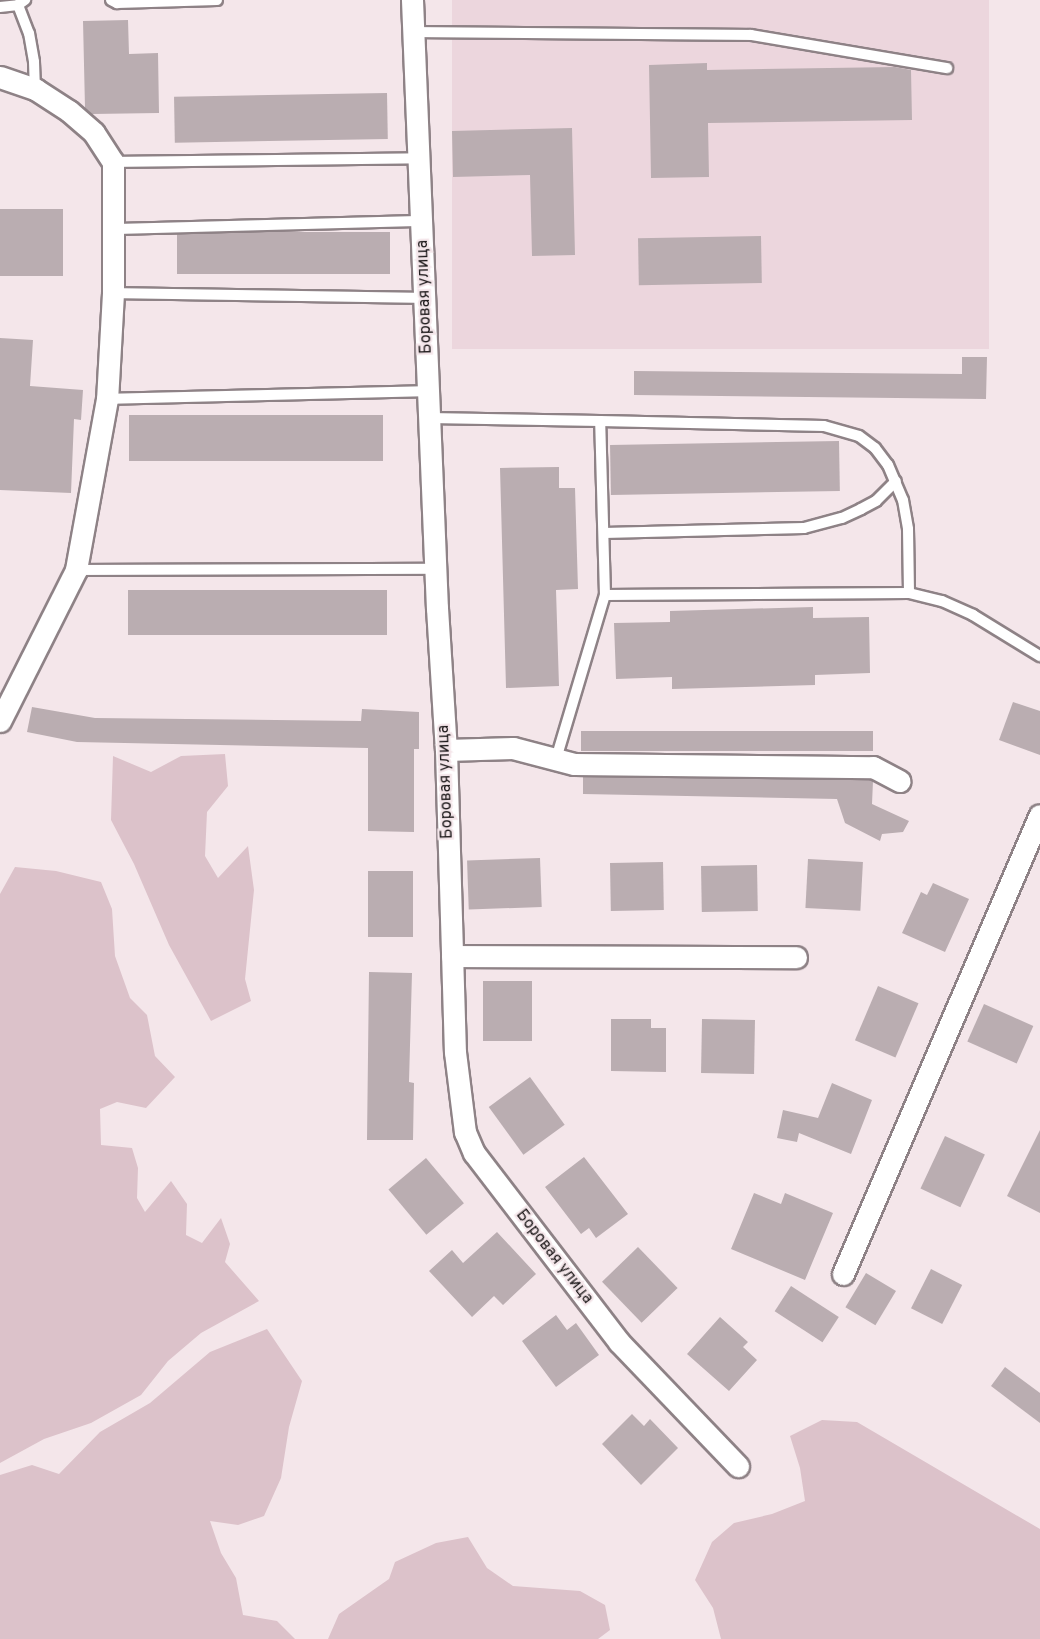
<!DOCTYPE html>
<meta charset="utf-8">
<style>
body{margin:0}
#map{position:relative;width:1040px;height:1639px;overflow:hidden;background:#f4e6ea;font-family:Overpass,sans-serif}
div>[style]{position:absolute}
.built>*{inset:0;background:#ecd6dd;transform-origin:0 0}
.green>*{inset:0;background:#dcc2ca}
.building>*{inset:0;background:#baadb1;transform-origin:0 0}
.roads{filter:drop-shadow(2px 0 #8e8286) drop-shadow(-2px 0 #8e8286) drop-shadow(0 2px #8e8286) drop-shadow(0 -2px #8e8286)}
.service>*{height:10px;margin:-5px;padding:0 5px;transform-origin:5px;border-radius:5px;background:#fff}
.minor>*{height:21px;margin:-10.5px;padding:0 10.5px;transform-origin:10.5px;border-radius:10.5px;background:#fff}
span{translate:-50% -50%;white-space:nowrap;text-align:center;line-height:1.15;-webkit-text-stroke:4.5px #f4e6ea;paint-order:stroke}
.street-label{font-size:16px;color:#1d191a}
</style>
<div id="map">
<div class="built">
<div style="left:452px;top:0;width:537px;height:349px"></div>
</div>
<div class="green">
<div style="clip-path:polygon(225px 754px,228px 786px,207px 812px,205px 856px,218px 878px,248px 846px,254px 890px,245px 979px,251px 1001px,211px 1021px,169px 945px,134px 864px,111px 820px,113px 756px,151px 772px,181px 756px)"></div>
<div style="clip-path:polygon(15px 867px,56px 871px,101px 882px,112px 909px,115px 956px,130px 998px,147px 1015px,155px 1056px,175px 1077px,146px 1108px,117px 1102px,100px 1109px,101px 1145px,132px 1148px,138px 1168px,137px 1198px,145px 1212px,171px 1181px,187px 1204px,186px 1235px,202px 1243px,221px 1218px,230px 1244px,225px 1262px,259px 1301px,201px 1333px,168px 1361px,141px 1395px,91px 1423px,44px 1439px,0 1463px,0 894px)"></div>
<div style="clip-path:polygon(267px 1329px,302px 1381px,289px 1427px,281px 1478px,264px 1516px,238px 1525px,210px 1521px,221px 1553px,236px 1578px,243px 1615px,277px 1621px,295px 1639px,0 1639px,0 1475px,32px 1465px,59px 1474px,100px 1432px,150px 1403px,210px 1352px)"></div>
<div style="clip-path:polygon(822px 1420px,857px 1422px,1040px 1529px,1040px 1639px,721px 1639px,713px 1608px,695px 1580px,712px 1542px,734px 1523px,772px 1514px,805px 1501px,800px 1468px,790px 1436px)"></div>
<div style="clip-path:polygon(468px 1537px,487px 1568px,513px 1586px,580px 1591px,605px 1605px,610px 1630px,598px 1639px,328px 1639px,339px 1614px,389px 1579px,395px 1562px,436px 1543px)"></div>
</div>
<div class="building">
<div style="clip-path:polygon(128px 20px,129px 54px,158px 53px,159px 113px,92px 114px,85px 108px,83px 21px)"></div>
<div style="clip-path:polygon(707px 63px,707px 70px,895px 67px,911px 70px,912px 120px,708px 123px,709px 177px,651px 178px,649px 65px)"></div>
<div style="left:387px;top:93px;width:46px;height:213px;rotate:89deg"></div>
<div style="clip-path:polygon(572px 128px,575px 255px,532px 256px,530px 175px,453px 177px,452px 131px)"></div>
<div style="left:0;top:209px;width:63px;height:67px"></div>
<div style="left:390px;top:232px;width:42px;height:213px;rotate:90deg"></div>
<div style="left:761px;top:236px;width:47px;height:123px;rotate:89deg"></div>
<div style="clip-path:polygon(0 338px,33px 340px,30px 386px,83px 390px,81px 420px,74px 419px,71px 493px,0 490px)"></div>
<div style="clip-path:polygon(962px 357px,987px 357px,986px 399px,634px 395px,634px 371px,962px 374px)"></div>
<div style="left:383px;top:415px;width:46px;height:254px;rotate:90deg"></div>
<div style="left:839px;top:441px;width:50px;height:229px;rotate:89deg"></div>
<div style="clip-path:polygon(559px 467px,559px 488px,575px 488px,578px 589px,556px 590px,559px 686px,506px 688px,500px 468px)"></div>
<div style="left:128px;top:590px;width:259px;height:45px"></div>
<div style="clip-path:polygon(813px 607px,813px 618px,869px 617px,870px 673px,815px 675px,815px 685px,672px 689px,672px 677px,616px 679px,614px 623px,670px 622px,670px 611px)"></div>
<div style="clip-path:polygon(1013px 702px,1040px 711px,1040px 755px,999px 740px)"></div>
<div style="clip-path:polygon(32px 707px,95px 718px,361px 721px,362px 709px,419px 712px,419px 749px,414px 749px,414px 832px,368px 831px,368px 748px,77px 742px,27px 732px)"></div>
<div style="left:581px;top:731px;width:292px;height:20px"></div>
<div style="clip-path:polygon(583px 777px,870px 780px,873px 781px,872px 804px,909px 821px,903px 832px,882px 834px,880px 841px,845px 823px,837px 799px,583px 794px)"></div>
<div style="left:540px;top:858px;width:49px;height:73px;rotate:88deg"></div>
<div style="left:808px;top:859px;width:55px;height:49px;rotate:3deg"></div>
<div style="left:663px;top:862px;width:48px;height:53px;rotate:89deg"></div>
<div style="left:757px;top:865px;width:46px;height:56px;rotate:89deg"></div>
<div style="left:368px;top:871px;width:45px;height:66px"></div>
<div style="clip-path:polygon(933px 883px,969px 899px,945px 952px,902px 933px,921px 892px,927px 895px)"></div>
<div style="clip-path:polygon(369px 972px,412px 973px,409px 1082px,414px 1083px,413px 1140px,367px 1140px)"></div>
<div style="left:483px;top:981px;width:49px;height:60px"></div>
<div style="left:878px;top:986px;width:44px;height:59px;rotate:23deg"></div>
<div style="left:984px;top:1004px;width:54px;height:41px;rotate:24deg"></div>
<div style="clip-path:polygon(611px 1019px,651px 1019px,651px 1028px,666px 1028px,666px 1072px,611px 1071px)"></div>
<div style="left:702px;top:1019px;width:53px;height:54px;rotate:1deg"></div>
<div style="left:530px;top:1077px;width:59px;height:51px;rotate:54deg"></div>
<div style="clip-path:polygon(832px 1083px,872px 1100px,851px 1154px,799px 1133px,797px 1142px,777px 1138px,783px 1110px,818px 1118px)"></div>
<div style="clip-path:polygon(1040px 1130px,1040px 1213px,1007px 1196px)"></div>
<div style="left:945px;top:1136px;width:44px;height:58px;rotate:25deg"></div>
<div style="clip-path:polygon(584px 1157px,628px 1214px,596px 1238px,589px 1228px,581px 1234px,545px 1187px)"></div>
<div style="left:426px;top:1158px;width:59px;height:49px;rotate:50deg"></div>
<div style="clip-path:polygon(754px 1193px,781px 1204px,785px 1193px,833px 1213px,805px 1280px,731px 1249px)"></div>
<div style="clip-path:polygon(497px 1232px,536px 1274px,503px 1305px,494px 1296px,472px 1317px,429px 1271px,452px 1250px,463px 1263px)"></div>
<div style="left:638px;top:1247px;width:57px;height:50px;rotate:46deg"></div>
<div style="left:931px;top:1269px;width:35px;height:44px;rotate:27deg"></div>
<div style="left:866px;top:1273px;width:35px;height:40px;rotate:31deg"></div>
<div style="left:791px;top:1286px;width:57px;height:30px;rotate:33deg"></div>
<div style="clip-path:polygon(556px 1315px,567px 1330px,576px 1323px,599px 1355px,556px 1387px,522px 1341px)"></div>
<div style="clip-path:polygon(720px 1317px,748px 1342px,743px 1347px,757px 1360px,729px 1391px,687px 1354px)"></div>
<div style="clip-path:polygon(1005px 1367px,1040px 1393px,1040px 1423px,991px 1386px)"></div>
<div style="clip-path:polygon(632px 1414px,644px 1426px,650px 1419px,678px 1448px,641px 1485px,602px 1444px)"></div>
</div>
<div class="roads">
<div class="service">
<div style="left:111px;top:0;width:7px;rotate:27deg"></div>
<div style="left:117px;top:3px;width:100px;rotate:-1.7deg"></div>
<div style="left:18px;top:5px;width:30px;rotate:69deg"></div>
<div style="left:29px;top:33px;width:29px;rotate:80deg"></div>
<div style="left:34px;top:62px;width:27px;rotate:88deg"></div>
<div style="left:0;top:7px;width:18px;rotate:-6deg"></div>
<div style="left:18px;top:5px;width:9px;rotate:-36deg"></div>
<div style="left:414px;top:32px;width:337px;rotate:0.5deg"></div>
<div style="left:751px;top:35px;width:199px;rotate:9.6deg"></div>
<div style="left:113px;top:162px;width:306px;rotate:-0.7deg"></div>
<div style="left:112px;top:229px;width:310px;rotate:-1.5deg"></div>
<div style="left:113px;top:293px;width:312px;rotate:0.9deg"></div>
<div style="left:107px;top:399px;width:321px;rotate:-1.4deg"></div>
<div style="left:429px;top:418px;width:171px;rotate:1deg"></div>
<div style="left:600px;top:421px;width:224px;rotate:1.3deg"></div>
<div style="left:824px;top:426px;width:36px;rotate:16deg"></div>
<div style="left:859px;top:436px;width:20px;rotate:37deg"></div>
<div style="left:875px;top:448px;width:21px;rotate:53deg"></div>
<div style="left:888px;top:465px;width:38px;rotate:67deg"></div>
<div style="left:903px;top:500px;width:29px;rotate:80deg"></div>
<div style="left:908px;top:529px;width:64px;rotate:89.1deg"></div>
<div style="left:909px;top:593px;width:304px;rotate:179.6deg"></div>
<div style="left:605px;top:595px;width:174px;rotate:-91.6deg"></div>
<div style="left:604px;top:533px;width:200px;rotate:-1.4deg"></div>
<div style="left:804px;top:528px;width:39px;rotate:-15deg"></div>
<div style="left:842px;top:518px;width:21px;rotate:-25deg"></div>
<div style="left:861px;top:509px;width:17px;rotate:-28deg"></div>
<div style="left:876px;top:501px;width:28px;rotate:-45deg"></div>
<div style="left:76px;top:570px;width:360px;rotate:-0.2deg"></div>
<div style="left:909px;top:593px;width:34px;rotate:14deg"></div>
<div style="left:942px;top:601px;width:34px;rotate:24deg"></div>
<div style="left:973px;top:615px;width:79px;rotate:31.5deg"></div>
<div style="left:556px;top:759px;width:171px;rotate:-73.4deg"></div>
</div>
<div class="minor">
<div style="left:412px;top:0;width:609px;rotate:87.65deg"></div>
<div style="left:437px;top:608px;width:142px;rotate:86.4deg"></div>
<div style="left:446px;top:750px;width:302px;rotate:88.3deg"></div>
<div style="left:455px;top:1052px;width:81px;rotate:82.9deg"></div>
<div style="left:465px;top:1132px;width:23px;rotate:67deg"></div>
<div style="left:474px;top:1153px;width:238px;rotate:52.5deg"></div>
<div style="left:619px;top:1342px;width:172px;rotate:46.2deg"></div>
<div style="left:0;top:77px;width:37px;rotate:19deg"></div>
<div style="left:35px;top:89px;width:40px;rotate:32.9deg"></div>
<div style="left:69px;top:111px;width:33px;rotate:41deg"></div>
<div style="left:94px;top:133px;width:35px;rotate:57deg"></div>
<div style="left:113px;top:162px;width:131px;rotate:90deg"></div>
<div style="left:113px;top:293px;width:106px;rotate:93.2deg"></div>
<div style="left:107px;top:399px;width:174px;rotate:100.3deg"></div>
<div style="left:76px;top:570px;width:169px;rotate:116.7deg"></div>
<div style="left:446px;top:750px;width:67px;rotate:-1.7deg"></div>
<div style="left:513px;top:748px;width:63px;rotate:14.7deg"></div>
<div style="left:574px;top:764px;width:299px;rotate:0.6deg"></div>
<div style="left:873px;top:767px;width:30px;rotate:28deg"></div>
<div style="left:452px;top:956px;width:344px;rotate:0.2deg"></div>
<div style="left:843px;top:1274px;width:499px;rotate:-66.8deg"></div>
</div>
</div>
<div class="street-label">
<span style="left:425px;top:297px;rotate:-92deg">Боровая улица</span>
<span style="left:446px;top:782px;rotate:-92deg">Боровая улица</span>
<span style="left:554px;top:1257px;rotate:52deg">Боровая улица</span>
</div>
</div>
